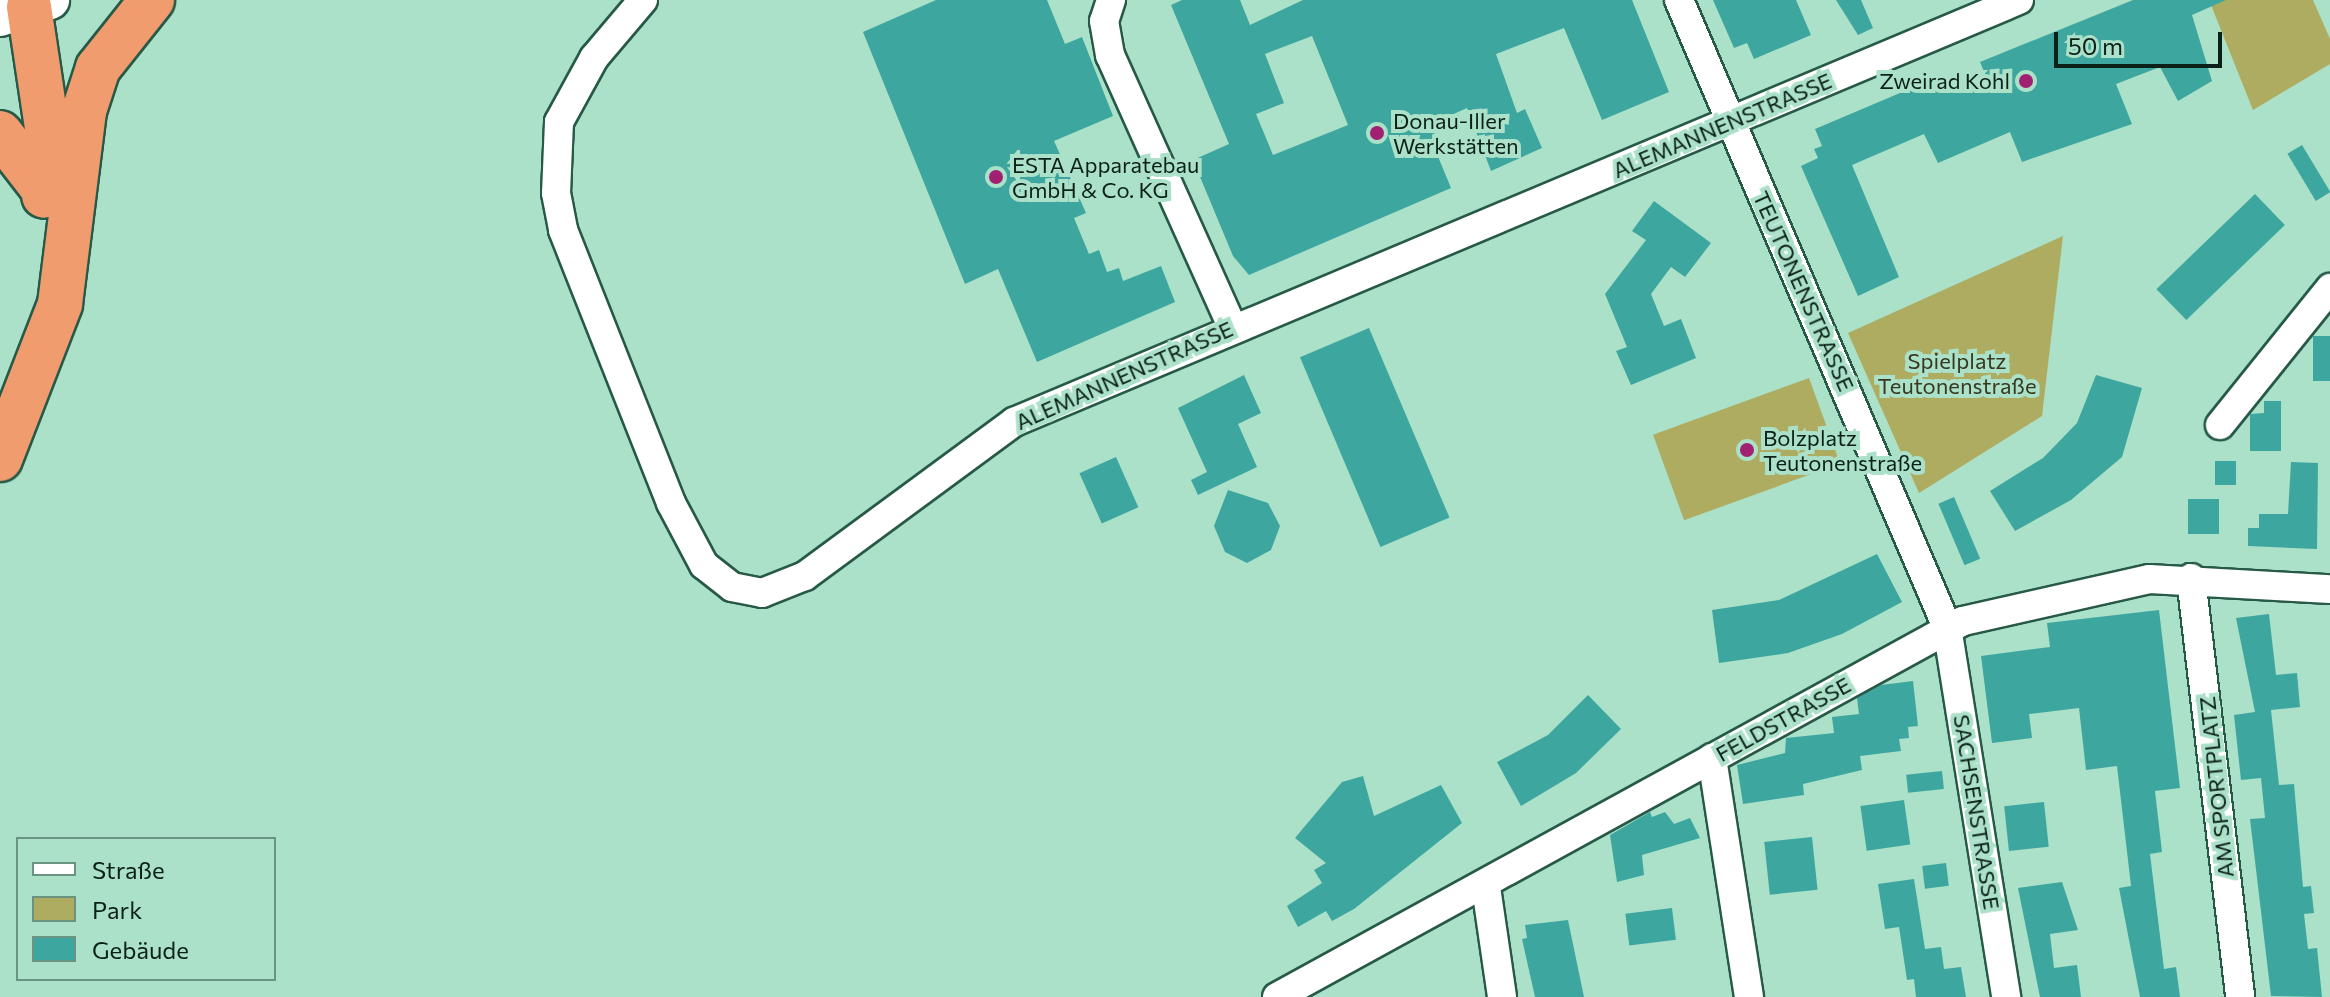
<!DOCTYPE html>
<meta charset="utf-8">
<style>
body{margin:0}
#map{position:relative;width:2330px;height:997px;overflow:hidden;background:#abe0c9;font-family:Commissioner,sans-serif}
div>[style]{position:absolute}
.green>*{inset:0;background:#aeac61;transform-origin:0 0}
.building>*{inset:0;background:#3da79f;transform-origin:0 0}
.roads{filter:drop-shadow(2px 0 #275947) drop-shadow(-2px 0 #275947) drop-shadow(0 2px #275947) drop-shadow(0 -2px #275947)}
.minor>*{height:28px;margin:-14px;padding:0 14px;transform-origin:14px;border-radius:14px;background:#fff}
.secondary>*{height:38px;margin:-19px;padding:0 19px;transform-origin:19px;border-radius:19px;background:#fff}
.trunk>*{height:44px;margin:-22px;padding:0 22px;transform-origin:22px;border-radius:22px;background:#f09c6e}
.dots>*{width:22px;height:22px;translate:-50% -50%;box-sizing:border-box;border:4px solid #abe0c9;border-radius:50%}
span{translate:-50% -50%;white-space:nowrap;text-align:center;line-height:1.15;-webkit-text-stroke:8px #abe0c9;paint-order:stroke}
.poi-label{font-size:22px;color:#0b2018}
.right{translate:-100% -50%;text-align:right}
.left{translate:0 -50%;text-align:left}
.street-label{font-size:22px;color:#0b2018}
.park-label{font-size:22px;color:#383820}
.legend{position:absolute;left:16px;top:837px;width:260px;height:144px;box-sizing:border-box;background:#abe0c9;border:2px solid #6b9382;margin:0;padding:10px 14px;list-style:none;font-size:24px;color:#0b2018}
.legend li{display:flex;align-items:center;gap:16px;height:40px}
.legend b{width:40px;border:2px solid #6b9382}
.scale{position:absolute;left:2054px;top:32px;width:168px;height:36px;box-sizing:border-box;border:4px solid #0b2018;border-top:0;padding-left:10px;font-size:24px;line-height:28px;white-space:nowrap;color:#0b2018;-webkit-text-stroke:6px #abe0c9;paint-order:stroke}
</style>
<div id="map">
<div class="green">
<div style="clip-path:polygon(2209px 0,2313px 0,2330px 39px,2330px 64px,2253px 110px)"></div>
<div style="clip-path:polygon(2063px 236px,2042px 416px,1919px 493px,1848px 333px)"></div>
<div style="left:1809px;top:378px;width:91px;height:166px;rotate:70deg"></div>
</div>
<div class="building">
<div style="clip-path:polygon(936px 0,1047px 0,1065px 44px,1082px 37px,1113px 116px,1054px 141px,1086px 213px,1074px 218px,1089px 254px,1099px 250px,1107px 272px,1119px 268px,1123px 281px,1161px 266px,1175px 302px,1037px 362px,998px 269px,965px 284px,863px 32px)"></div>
<div style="clip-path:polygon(evenodd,1182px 0,1240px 0,1250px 25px,1303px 0,1632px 0,1669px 92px,1602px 120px,1564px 28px,1496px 54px,1517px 113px,1525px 109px,1542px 148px,1491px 171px,1467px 108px,1438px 121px,1432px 142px,1451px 188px,1249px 275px,1233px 256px,1193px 160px,1229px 144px,1171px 5px,1182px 0,1312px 36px,1348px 125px,1273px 155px,1256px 114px,1284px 103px,1265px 54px,1312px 36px)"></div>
<div style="clip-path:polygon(1713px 0,1796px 0,1811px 35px,1754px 59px,1747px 43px,1734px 48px)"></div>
<div style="clip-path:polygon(1836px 0,1861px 0,1873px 28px,1858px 35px)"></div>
<div style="clip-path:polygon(2133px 0,2226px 0,2192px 15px,2212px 81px,2178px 101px,2160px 67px,2116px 84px,2132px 124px,2022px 162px,2010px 132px,1938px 163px,1924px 134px,1852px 165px,1899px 277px,1858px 296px,1801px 166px,1818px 158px,1814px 149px,1822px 146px,1815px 129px,1933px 79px,1991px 88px,1980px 62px)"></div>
<div style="left:2302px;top:145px;width:55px;height:17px;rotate:59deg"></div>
<div style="left:2255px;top:194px;width:43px;height:137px;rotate:46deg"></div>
<div style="clip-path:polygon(1654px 201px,1711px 243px,1685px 277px,1671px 267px,1651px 294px,1664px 326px,1681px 319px,1696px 358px,1631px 385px,1616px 351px,1627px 347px,1605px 294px,1646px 240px,1632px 231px)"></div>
<div style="left:1369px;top:328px;width:206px;height:75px;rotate:67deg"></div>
<div style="left:2313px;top:336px;width:17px;height:45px"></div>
<div style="clip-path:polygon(1244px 375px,1261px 413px,1238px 424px,1257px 467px,1198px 495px,1191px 480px,1207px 472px,1178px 408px)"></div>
<div style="clip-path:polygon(2096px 375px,2142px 388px,2122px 457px,2071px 500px,2015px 531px,1990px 491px,2043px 458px,2077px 423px)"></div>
<div style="clip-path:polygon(2264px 401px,2281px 401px,2281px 451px,2250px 451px,2250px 414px,2264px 413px)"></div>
<div style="left:1116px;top:457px;width:55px;height:40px;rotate:66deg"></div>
<div style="left:2236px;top:461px;width:24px;height:21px;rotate:90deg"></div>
<div style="clip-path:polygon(2291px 462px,2318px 463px,2317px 549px,2248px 546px,2248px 528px,2259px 528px,2259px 514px,2288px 514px)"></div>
<div style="clip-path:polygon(1228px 490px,1268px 503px,1280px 526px,1271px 550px,1247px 563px,1225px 552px,1214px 526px)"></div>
<div style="left:1954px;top:497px;width:67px;height:17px;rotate:67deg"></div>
<div style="left:2188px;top:499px;width:31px;height:35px"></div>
<div style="clip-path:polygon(1877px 554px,1902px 602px,1842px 634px,1788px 653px,1719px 663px,1712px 610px,1779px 600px)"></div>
<div style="clip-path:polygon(2159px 610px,2180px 788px,2155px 791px,2162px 852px,2150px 854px,2164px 969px,2176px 967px,2180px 997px,2140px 997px,2119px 888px,2131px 886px,2117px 766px,2086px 770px,2079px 708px,2029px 714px,2032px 738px,1992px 743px,1981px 656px,2050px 647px,2047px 623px)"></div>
<div style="clip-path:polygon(2269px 614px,2276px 675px,2297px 673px,2300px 707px,2271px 710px,2279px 785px,2294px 784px,2303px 887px,2311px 886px,2314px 913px,2304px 914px,2308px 949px,2317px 948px,2322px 997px,2271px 996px,2250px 819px,2265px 818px,2261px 778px,2241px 780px,2234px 715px,2255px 712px,2236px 618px)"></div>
<div style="clip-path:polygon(1913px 681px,1918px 726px,1908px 727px,1909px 738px,1899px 739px,1901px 751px,1860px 756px,1862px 770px,1803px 784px,1804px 795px,1743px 804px,1737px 765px,1785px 753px,1786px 738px,1834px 733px,1832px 717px,1859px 714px,1857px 698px,1881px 685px)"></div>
<div style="clip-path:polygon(1588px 695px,1621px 729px,1576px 773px,1521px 806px,1497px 762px,1548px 735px)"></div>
<div style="left:1942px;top:771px;width:18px;height:36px;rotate:84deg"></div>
<div style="clip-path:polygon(1363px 776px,1374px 816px,1441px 785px,1462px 823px,1354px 909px,1332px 921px,1326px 911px,1298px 927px,1287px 906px,1322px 883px,1314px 870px,1326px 863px,1295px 838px,1342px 782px)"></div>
<div style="left:1904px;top:800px;width:45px;height:44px;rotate:82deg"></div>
<div style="left:2044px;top:802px;width:45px;height:40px;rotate:84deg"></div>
<div style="clip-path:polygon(1650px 812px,1652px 817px,1665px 812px,1674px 824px,1690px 818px,1700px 838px,1642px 855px,1644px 875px,1617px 882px,1610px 835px)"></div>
<div style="left:1812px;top:837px;width:53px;height:48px;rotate:84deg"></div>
<div style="left:1946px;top:863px;width:23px;height:24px;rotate:83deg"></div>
<div style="clip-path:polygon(1914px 879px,1925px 949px,1941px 947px,1944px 969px,1961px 967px,1966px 997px,1916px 997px,1914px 979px,1907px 980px,1899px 927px,1885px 929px,1878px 884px)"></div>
<div style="clip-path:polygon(2062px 882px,2078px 930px,2050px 934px,2054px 968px,2077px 965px,2081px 997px,2040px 997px,2018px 888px)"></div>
<div style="left:1672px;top:908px;width:32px;height:47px;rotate:83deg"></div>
<div style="clip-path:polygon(1568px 920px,1584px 997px,1535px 997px,1522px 939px,1527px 938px,1525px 925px)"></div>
</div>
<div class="roads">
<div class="minor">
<div style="left:643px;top:0;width:76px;rotate:130.2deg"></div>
<div style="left:594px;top:58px;width:73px;rotate:118.7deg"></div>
<div style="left:559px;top:122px;width:71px;rotate:92.4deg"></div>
<div style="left:556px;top:193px;width:38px;rotate:79deg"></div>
<div style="left:563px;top:230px;width:294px;rotate:68.4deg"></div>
<div style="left:671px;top:503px;width:70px;rotate:62deg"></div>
<div style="left:704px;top:565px;width:36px;rotate:38deg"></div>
<div style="left:732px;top:587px;width:31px;rotate:11deg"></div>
<div style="left:762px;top:593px;width:46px;rotate:-21.6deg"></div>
<div style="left:805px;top:576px;width:260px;rotate:-36.4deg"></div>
<div style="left:1014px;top:422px;width:1090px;rotate:-22.78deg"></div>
<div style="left:1111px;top:0;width:22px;rotate:108deg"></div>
<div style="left:1104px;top:21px;width:35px;rotate:80deg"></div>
<div style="left:1110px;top:55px;width:298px;rotate:65.8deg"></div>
<div style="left:1679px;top:0;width:682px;rotate:66.86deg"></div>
<div style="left:1947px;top:627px;width:375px;rotate:80.9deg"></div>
<div style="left:2220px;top:425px;width:176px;rotate:-51.2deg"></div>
<div style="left:2191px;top:578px;width:422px;rotate:83.3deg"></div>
<div style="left:1712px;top:758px;width:242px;rotate:81.2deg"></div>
<div style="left:1486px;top:887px;width:111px;rotate:81.7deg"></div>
<div style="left:1277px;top:997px;width:782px;rotate:-28.73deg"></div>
<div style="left:1963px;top:621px;width:191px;rotate:-12.7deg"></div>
<div style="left:2149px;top:579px;width:181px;rotate:3.2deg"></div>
</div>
<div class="secondary">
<div style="left:0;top:17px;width:53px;rotate:-18.8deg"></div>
</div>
<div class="trunk">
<div style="left:29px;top:7px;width:142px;rotate:81.5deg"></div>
<div style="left:50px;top:147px;width:49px;rotate:97deg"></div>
<div style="left:0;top:133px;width:73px;rotate:52.2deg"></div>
<div style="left:0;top:459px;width:166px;rotate:-68.8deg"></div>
<div style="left:60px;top:304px;width:194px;rotate:-82.9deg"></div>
<div style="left:84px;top:111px;width:45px;rotate:-72deg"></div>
<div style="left:98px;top:68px;width:87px;rotate:-51.5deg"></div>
</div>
</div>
<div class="dots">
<div style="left:2026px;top:81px;background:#a12072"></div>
<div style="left:1377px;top:133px;background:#a12072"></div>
<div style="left:996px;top:177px;background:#a12072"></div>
<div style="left:1747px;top:450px;background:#a12072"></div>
</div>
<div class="poi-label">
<span class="right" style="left:2010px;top:81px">Zweirad Kohl</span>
<span class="left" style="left:1393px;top:133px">Donau-Iller<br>Werkstätten</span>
<span class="left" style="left:1012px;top:177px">ESTA Apparatebau<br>GmbH &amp; Co. KG</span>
<span class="left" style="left:1763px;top:450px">Bolzplatz<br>Teutonenstraße</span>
</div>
<div class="street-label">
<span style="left:1722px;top:125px;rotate:-23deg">ALEMANNENSTRASSE</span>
<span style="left:1804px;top:291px;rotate:66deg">TEUTONENSTRASSE</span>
<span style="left:1124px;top:375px;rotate:-24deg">ALEMANNENSTRASSE</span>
<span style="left:1783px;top:719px;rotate:-29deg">FELDSTRASSE</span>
<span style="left:2216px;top:787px;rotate:-96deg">AM SPORTPLATZ</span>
<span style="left:1977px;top:812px;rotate:81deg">SACHSENSTRASSE</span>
</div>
<div class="park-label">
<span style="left:1957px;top:373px">Spielplatz<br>Teutonenstraße</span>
</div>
<ul class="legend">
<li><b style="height:10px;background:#fff"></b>Straße</li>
<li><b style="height:22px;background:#aeac61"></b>Park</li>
<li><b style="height:22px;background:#3da79f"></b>Gebäude</li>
</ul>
<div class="scale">50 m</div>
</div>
